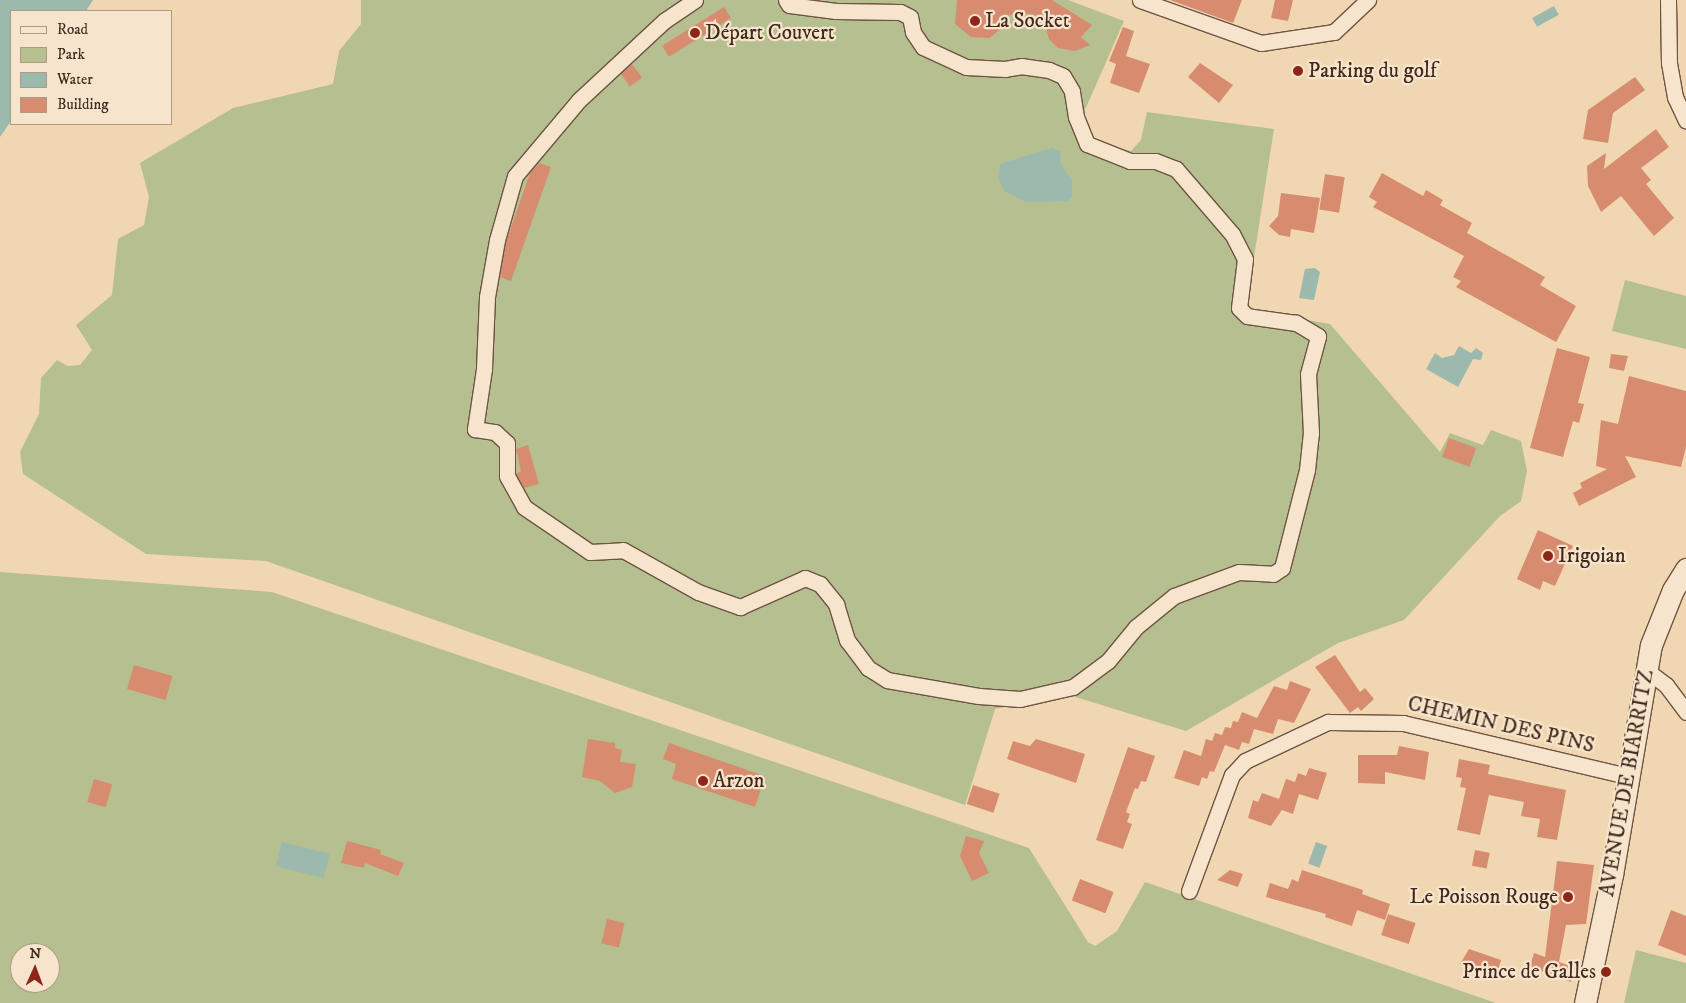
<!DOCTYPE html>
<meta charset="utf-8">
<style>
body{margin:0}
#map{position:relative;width:1686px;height:1003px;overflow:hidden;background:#f1d7b1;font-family:"IM FELL DW Pica",serif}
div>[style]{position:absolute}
.green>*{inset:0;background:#b5bf8f}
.water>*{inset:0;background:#9bb9ad;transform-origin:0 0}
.building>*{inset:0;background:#d78c70;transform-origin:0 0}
.roads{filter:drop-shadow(1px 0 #6e5442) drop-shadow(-1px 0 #6e5442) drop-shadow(0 1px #6e5442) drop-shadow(0 -1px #6e5442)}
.street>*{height:15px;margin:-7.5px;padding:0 7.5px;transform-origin:7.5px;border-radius:7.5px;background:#f6e5cc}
.secondary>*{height:21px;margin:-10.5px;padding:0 10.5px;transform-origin:10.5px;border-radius:10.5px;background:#f6e5cc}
.dots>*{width:14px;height:14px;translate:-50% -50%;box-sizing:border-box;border:2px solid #f6e5cc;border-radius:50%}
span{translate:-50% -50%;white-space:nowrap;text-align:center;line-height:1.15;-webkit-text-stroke:4.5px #f6e5cc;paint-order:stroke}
.poi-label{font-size:21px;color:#43291d}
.left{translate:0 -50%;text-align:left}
.right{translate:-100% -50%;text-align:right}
.street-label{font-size:21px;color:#43291d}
.legend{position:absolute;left:10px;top:10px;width:162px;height:115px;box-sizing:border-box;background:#f6e5cc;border:1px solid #ae9a86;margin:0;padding:6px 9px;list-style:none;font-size:15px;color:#43291d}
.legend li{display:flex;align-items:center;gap:10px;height:25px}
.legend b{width:25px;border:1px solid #ae9a86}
.north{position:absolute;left:10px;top:943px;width:50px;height:50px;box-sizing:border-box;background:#f6e5cc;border:1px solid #ae9a86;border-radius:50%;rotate:2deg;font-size:14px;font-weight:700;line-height:20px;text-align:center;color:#43291d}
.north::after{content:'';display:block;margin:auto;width:18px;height:22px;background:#8f2418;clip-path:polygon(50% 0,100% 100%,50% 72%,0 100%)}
</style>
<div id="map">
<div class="green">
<div style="clip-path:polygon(361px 0,1068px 0,1124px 21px,1085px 110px,1084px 129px,1095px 142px,1131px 151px,1141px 140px,1147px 112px,1274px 129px,1246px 309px,1330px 324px,1440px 452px,1450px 433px,1483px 445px,1491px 430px,1521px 441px,1527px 471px,1521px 501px,1500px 516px,1404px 620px,1338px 643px,1186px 731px,1069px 695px,995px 709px,965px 805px,266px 561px,146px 554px,23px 474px,20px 452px,39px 414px,41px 378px,57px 360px,68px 366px,80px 365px,92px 350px,76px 325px,112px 295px,118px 239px,144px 225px,149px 197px,140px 163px,233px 108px,333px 84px,339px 51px,361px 24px)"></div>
<div style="clip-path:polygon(1625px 280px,1686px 296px,1686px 349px,1612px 331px)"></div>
<div style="clip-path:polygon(evenodd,0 572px,272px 592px,1029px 848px,1088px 942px,1095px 946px,1117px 931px,1145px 882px,1496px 1003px,0 1003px,0 572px,20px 953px,50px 953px,50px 983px,20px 983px,20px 953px)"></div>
<div style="clip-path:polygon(1636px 950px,1686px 963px,1686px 1003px,1624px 1003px)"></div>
</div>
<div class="water">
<div style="clip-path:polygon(0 0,93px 0,86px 11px,11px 11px,11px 121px,0 137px)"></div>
<div style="left:1554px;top:6px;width:10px;height:25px;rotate:61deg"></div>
<div style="clip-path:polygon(1052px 148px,1060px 152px,1061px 165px,1072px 180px,1072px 197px,1068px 201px,1027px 202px,1004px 191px,998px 176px,1000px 164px)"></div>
<div style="clip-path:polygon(1315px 268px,1320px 272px,1314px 300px,1299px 298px,1305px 269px)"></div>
<div style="clip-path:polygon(1459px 346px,1471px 353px,1476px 348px,1483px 353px,1481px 360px,1473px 359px,1458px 387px,1426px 369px,1435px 353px,1442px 358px,1454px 355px)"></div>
<div style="left:282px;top:842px;width:49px;height:25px;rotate:14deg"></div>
<div style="left:1316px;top:842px;width:12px;height:23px;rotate:20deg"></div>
</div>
<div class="building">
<div style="clip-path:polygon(957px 0,1052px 0,1092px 25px,1081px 37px,1090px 45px,1075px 51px,1058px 48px,1049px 39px,1043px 17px,1023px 13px,1004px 16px,999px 30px,990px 38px,971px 37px,955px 24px)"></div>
<div style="clip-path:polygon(1170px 0,1242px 0,1233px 23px)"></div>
<div style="clip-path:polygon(1275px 0,1293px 0,1288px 21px,1271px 18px)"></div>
<div style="left:724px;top:7px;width:13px;height:73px;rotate:58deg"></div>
<div style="clip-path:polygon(1123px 27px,1134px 31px,1126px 56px,1150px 64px,1139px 93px,1110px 83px,1116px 64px,1109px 61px)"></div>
<div style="clip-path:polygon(1200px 63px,1233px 85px,1219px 103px,1188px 77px)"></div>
<div style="left:632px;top:64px;width:17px;height:15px;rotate:54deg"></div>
<div style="clip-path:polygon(1635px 77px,1645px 90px,1613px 113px,1608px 143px,1583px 139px,1588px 110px)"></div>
<div style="clip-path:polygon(1656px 129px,1669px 147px,1641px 168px,1651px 180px,1646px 184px,1674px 218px,1654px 236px,1621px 196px,1601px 212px,1588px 186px,1587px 166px,1606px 153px,1604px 169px)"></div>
<div style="clip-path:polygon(539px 163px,551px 167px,511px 281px,500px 277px,506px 242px,530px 173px)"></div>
<div style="clip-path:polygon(1382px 173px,1423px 196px,1426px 190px,1443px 200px,1440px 205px,1472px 223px,1467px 233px,1545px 277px,1540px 285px,1576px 306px,1556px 342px,1456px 287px,1461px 281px,1453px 277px,1464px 256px,1373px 207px,1377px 202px,1369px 197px)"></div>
<div style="left:1325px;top:174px;width:20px;height:36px;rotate:9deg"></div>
<div style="clip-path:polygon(1281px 193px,1320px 198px,1314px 233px,1291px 229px,1290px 237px,1279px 235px,1269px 226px,1278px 216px)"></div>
<div style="clip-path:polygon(1557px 348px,1590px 357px,1578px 403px,1584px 404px,1579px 423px,1573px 421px,1563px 457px,1530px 448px)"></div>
<div style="clip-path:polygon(1611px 354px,1628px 356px,1624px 371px,1609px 368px)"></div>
<div style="clip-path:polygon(1629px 376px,1686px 391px,1686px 447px,1681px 467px,1625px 456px,1636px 477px,1579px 506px,1573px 493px,1582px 488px,1580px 483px,1607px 469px,1596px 466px,1601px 420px,1618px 424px)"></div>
<div style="left:1449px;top:438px;width:29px;height:20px;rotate:20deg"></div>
<div style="clip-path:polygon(528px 445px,539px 484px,524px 488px,516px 474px,521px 471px,516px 449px)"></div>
<div style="clip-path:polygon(1538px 530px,1573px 546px,1555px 586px,1543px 581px,1540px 590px,1517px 579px)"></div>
<div style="clip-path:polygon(1335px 655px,1360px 692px,1365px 688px,1374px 699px,1361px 711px,1358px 707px,1350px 713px,1315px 667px)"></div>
<div style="left:134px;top:665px;width:40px;height:25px;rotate:16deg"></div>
<div style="clip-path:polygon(1290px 681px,1311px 689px,1294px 723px,1278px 719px,1273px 734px,1254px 729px,1249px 744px,1242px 742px,1239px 750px,1225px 745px,1214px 772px,1210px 771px,1207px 779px,1202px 777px,1199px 786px,1174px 778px,1184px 750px,1201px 756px,1206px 739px,1212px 741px,1215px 733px,1222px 735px,1225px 727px,1231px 728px,1233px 721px,1238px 722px,1242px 712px,1257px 718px,1274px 686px,1287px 690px)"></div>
<div style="clip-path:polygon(588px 739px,615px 743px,615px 748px,622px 750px,620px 762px,636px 764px,632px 787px,615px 793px,600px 781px,582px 777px)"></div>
<div style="clip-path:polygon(1036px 739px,1085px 754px,1076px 783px,1007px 759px,1013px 741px,1030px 746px)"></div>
<div style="clip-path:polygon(669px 743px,765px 776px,755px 807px,672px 779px,676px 764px,663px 759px)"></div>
<div style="clip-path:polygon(1399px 746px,1429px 752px,1425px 780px,1385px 772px,1385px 784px,1358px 783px,1358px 755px,1397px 755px)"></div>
<div style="clip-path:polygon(1128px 747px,1155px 756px,1146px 782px,1141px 781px,1138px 789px,1135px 788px,1126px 812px,1130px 814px,1127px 822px,1132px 824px,1123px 849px,1096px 840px)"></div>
<div style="clip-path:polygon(1459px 759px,1490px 765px,1488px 774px,1566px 790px,1557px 840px,1537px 837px,1540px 819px,1521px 816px,1524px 802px,1489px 795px,1480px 835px,1457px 830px,1466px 788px,1460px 787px,1462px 778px,1456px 777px)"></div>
<div style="clip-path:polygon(1309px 768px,1327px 773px,1318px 800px,1299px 794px,1293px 814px,1282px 810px,1271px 826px,1248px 818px,1253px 800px,1258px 802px,1262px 793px,1279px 799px,1286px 779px,1295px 782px,1298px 773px,1306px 776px)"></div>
<div style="left:94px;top:779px;width:19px;height:24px;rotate:16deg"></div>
<div style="left:973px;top:785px;width:28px;height:20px;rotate:18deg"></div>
<div style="clip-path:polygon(966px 836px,984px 841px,979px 853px,989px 873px,972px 881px,960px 856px)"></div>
<div style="clip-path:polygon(347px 841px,381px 850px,380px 854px,404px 863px,398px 876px,365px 863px,364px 868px,341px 863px)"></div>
<div style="left:1475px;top:850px;width:15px;height:16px;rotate:11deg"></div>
<div style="clip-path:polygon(1557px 861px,1594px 865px,1586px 924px,1566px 925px,1559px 962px,1576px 968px,1571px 982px,1530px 967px,1534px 953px,1545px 957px)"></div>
<div style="clip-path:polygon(1230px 870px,1243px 874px,1238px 887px,1217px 880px)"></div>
<div style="clip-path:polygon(1302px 870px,1363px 890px,1362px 894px,1390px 904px,1385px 920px,1357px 910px,1352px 926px,1325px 917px,1326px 914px,1266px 897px,1270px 883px,1288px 889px,1292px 879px,1298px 882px)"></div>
<div style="left:1080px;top:879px;width:36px;height:23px;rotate:21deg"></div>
<div style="clip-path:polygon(1671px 910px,1686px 916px,1686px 956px,1658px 945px)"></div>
<div style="left:1388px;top:914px;width:29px;height:22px;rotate:18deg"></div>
<div style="left:607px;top:919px;width:18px;height:25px;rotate:13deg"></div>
<div style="clip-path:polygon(1469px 949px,1501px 960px,1496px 977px,1460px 964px)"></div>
</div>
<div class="roads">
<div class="street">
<div style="left:695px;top:0;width:37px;rotate:146deg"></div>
<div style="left:664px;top:21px;width:116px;rotate:137.1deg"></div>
<div style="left:579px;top:100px;width:99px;rotate:130.1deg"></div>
<div style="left:515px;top:176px;width:66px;rotate:105.7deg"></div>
<div style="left:497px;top:240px;width:58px;rotate:100deg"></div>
<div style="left:487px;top:297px;width:72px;rotate:92.4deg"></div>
<div style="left:484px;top:369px;width:61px;rotate:98.5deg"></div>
<div style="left:475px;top:429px;width:20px;rotate:9deg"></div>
<div style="left:495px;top:432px;width:16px;rotate:43deg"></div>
<div style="left:507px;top:443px;width:33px;rotate:90deg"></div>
<div style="left:507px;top:476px;width:35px;rotate:61deg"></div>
<div style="left:524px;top:507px;width:80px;rotate:34.3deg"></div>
<div style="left:590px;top:552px;width:33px;rotate:-3deg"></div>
<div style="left:623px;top:550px;width:86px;rotate:29.2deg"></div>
<div style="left:698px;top:592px;width:45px;rotate:19.7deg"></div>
<div style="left:740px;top:607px;width:71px;rotate:-24deg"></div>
<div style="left:805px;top:578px;width:16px;rotate:22deg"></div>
<div style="left:820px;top:584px;width:26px;rotate:51deg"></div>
<div style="left:836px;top:604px;width:38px;rotate:73deg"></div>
<div style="left:847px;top:640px;width:35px;rotate:53deg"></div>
<div style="left:868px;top:668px;width:22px;rotate:32deg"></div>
<div style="left:887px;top:680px;width:93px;rotate:9.9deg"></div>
<div style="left:979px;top:696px;width:41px;rotate:4.2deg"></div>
<div style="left:1020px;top:699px;width:54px;rotate:-12.8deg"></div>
<div style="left:1073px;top:687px;width:44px;rotate:-36.6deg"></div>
<div style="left:1108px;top:661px;width:44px;rotate:-50.5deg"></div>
<div style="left:1136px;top:627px;width:49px;rotate:-39.2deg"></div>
<div style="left:1174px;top:596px;width:69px;rotate:-20.3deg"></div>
<div style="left:1239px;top:572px;width:34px;rotate:3deg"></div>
<div style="left:1273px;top:574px;width:11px;rotate:-34deg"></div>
<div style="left:1282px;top:568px;width:101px;rotate:-75.7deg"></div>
<div style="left:1307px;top:470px;width:37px;rotate:-84deg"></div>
<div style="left:1311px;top:433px;width:59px;rotate:-92.9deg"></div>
<div style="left:1308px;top:374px;width:39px;rotate:-75deg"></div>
<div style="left:1318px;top:336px;width:26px;rotate:-149deg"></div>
<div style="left:1296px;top:323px;width:49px;rotate:-171.9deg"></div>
<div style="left:1247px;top:316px;width:11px;rotate:-135deg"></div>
<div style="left:1239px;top:308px;width:49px;rotate:-83deg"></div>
<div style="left:1245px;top:259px;width:28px;rotate:-117deg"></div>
<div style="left:1232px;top:234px;width:86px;rotate:-130.7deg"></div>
<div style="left:1176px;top:169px;width:22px;rotate:-159deg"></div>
<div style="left:1155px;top:161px;width:25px;rotate:180deg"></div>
<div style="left:1130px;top:161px;width:46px;rotate:-158.4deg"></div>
<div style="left:1087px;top:144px;width:29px;rotate:-112deg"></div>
<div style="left:1076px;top:117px;width:26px;rotate:-99deg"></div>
<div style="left:1072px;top:91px;width:17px;rotate:-121deg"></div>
<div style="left:1063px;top:76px;width:15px;rotate:-157deg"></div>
<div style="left:1049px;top:70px;width:27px;rotate:-172deg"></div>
<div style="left:1022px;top:66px;width:17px;rotate:170deg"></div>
<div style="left:1005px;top:69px;width:39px;rotate:-177deg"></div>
<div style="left:966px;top:67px;width:47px;rotate:-155.1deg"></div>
<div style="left:923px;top:47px;width:18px;rotate:-124deg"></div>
<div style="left:913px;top:32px;width:15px;rotate:-101deg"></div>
<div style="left:910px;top:17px;width:11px;rotate:-153deg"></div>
<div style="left:900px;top:12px;width:64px;rotate:-179.1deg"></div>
<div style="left:836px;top:11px;width:47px;rotate:-172.7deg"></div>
<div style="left:789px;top:5px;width:6px;rotate:-121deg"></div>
<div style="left:1140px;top:0;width:128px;rotate:19.6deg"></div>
<div style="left:1261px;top:43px;width:74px;rotate:-8.6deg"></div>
<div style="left:1334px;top:32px;width:47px;rotate:-43.3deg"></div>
<div style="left:1668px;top:0;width:63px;rotate:89.1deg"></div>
<div style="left:1669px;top:63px;width:35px;rotate:80deg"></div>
<div style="left:1675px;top:97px;width:26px;rotate:65deg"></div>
<div style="left:1646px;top:670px;width:25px;rotate:37deg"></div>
<div style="left:1666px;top:685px;width:34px;rotate:53deg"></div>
<div style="left:1189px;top:891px;width:124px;rotate:-69.7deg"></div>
<div style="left:1232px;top:775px;width:19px;rotate:-47deg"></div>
<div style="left:1245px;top:761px;width:92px;rotate:-25.2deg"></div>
<div style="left:1328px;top:722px;width:75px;rotate:0.8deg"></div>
<div style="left:1403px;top:723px;width:231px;rotate:13.3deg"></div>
</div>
<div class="secondary">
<div style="left:1585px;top:1003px;width:131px;rotate:-78.1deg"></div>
<div style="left:1612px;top:875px;width:233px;rotate:-80.4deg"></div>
<div style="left:1651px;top:645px;width:59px;rotate:-68.2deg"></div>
<div style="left:1673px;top:590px;width:25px;rotate:-58deg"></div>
</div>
</div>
<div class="dots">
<div style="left:975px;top:21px;background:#8f2418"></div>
<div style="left:695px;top:33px;background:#8f2418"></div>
<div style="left:1298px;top:71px;background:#8f2418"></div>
<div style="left:1548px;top:556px;background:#8f2418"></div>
<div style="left:703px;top:781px;background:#8f2418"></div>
<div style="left:1568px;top:897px;background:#8f2418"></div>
<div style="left:1606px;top:972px;background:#8f2418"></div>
</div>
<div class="poi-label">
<span class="left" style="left:985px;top:21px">La Socket</span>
<span class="left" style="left:705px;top:33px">Départ Couvert</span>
<span class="left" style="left:1308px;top:71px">Parking du golf</span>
<span class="left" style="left:1558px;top:556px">Irigoian</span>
<span class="left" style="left:713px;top:781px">Arzon</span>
<span class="right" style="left:1558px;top:897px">Le Poisson Rouge</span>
<span class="right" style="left:1596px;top:972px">Prince de Galles</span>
</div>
<div class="street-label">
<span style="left:1501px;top:725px;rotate:13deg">CHEMIN DES PINS</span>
<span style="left:1627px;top:783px;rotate:-80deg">AVENUE DE BIARRITZ</span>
</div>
<ul class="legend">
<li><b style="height:6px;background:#f6e5cc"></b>Road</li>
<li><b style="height:14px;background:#b5bf8f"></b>Park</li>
<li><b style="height:14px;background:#9bb9ad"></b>Water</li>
<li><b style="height:14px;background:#d78c70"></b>Building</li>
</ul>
<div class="north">N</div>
</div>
